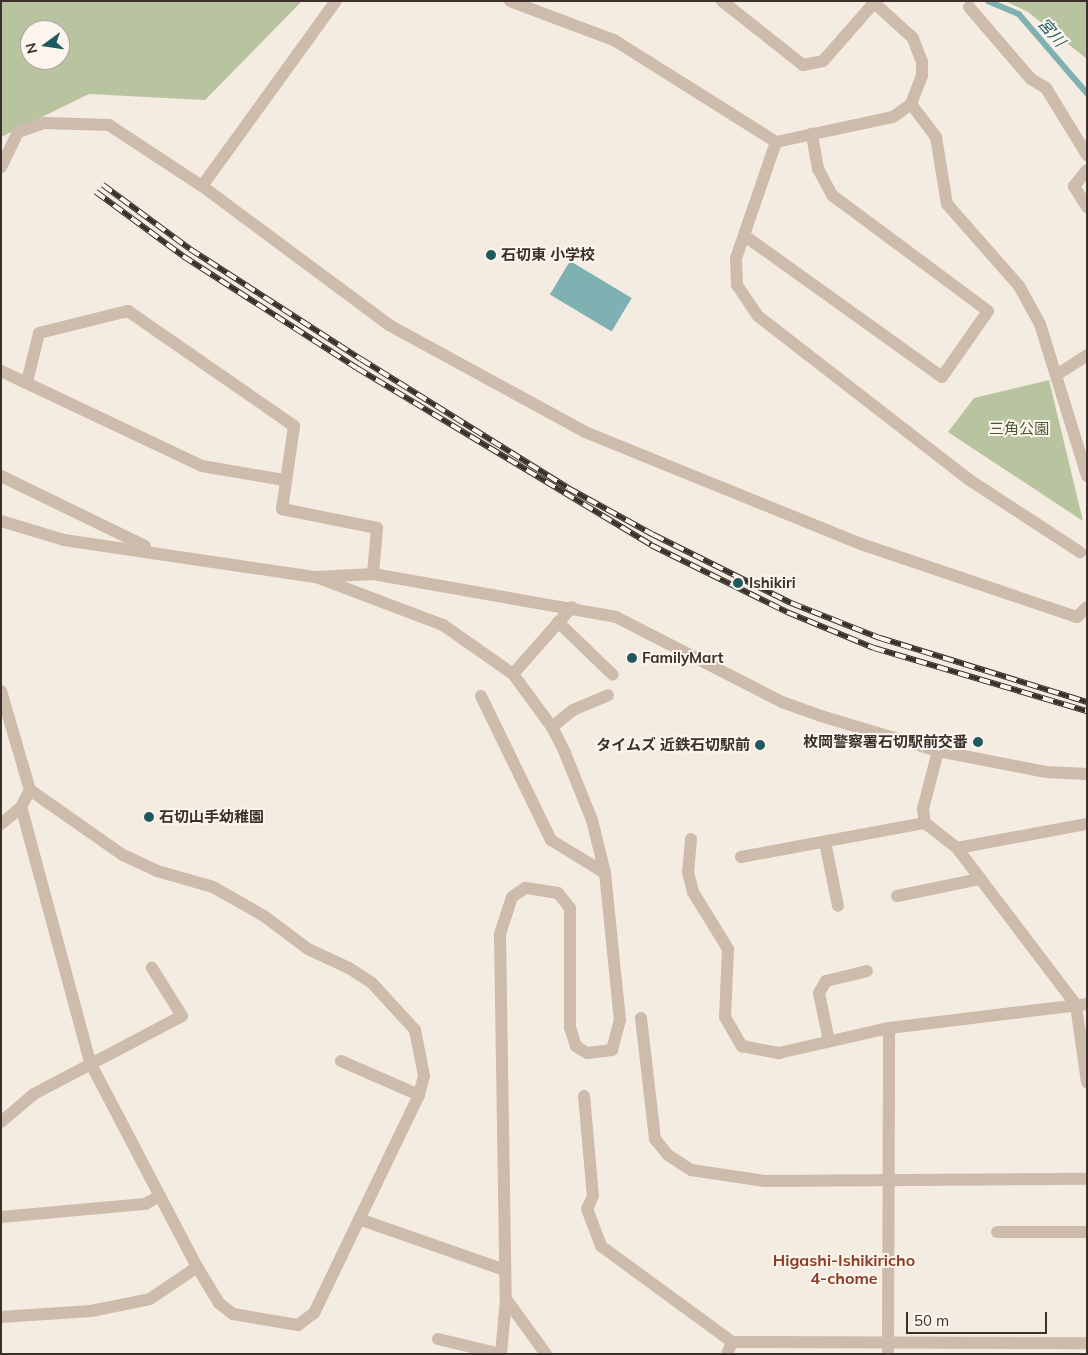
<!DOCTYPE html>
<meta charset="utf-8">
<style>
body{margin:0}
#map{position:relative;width:1088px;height:1355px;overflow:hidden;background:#f4ebe1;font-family:Mulish,"Noto Sans JP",sans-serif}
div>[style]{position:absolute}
.green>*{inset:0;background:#b8c4a0}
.water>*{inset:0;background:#7fb0b2;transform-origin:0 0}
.stream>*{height:5.5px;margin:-2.75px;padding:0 2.75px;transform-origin:2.75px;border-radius:2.75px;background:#7fb0b2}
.minor>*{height:12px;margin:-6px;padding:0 6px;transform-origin:6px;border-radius:6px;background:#cdbbac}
.tertiary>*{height:12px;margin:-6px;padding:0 6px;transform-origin:6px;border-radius:6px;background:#cdbbac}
.rail>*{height:5.5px;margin-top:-2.75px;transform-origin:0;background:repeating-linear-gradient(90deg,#fbf5ee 0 11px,#3b302b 0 22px);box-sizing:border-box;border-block:1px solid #3b302b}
.dots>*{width:14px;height:14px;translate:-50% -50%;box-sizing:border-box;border:2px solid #fbf5ee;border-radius:50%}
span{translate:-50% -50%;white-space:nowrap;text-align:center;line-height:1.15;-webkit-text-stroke:4px #fbf5ee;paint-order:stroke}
.poi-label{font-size:15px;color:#3b302b;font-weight:700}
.left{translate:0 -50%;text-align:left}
.right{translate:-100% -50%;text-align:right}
.park-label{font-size:15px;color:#4a5a2e}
.water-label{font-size:16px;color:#1f5a5e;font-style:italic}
.neighbourhood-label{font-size:16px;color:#8c3b22;font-weight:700}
.frame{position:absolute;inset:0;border:2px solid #3b302b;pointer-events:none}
.north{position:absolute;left:20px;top:20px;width:50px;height:50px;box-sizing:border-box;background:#fbf5ee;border:1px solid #aea6a0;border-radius:50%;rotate:256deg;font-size:14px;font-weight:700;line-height:20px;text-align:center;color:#3b302b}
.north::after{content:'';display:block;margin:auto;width:18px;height:22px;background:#1f5a5e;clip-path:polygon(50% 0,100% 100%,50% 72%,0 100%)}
.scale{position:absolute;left:906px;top:1312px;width:141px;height:22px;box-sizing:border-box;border:2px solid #3b302b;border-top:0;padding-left:6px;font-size:15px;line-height:18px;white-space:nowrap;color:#3b302b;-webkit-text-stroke:4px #fbf5ee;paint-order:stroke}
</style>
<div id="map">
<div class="green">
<div style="clip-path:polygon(evenodd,1px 1px,302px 1px,205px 100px,89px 94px,1px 137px,1px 1px,30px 30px,60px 30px,60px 60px,30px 60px,30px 30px)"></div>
<div style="clip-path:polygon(1005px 1px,1087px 1px,1087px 59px,1028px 12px)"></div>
<div style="clip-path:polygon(1049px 380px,1083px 521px,948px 432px,974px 398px)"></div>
</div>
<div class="water">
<div style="left:570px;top:261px;width:72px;height:39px;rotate:31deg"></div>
</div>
<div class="stream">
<div style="left:988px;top:1px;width:34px;rotate:23deg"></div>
<div style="left:1019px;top:14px;width:104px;rotate:49.3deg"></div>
</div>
<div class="minor">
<div style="left:510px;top:1px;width:111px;rotate:20.6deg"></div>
<div style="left:614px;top:40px;width:191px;rotate:32.2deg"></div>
<div style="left:776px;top:142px;width:123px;rotate:109deg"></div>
<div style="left:736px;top:258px;width:27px;rotate:88deg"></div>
<div style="left:737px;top:285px;width:37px;rotate:56deg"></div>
<div style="left:758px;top:316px;width:266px;rotate:37.8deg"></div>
<div style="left:968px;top:479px;width:134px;rotate:33.1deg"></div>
<div style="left:722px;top:1px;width:103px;rotate:38.3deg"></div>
<div style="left:803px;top:65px;width:20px;rotate:-11deg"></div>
<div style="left:823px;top:61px;width:77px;rotate:-48.7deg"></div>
<div style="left:969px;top:7px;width:95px;rotate:49.3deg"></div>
<div style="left:1031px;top:79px;width:17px;rotate:31deg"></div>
<div style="left:1046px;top:88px;width:79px;rotate:58.5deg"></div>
<div style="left:911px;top:104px;width:41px;rotate:52.9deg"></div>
<div style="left:936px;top:137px;width:68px;rotate:80.7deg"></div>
<div style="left:947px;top:204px;width:109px;rotate:48.7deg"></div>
<div style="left:1019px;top:286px;width:43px;rotate:61.1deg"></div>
<div style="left:1040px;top:324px;width:159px;rotate:72.8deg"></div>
<div style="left:776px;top:142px;width:120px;rotate:-12.1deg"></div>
<div style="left:893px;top:117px;width:22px;rotate:-36deg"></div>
<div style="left:911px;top:104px;width:30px;rotate:-69deg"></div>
<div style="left:922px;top:76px;width:14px;rotate:-90deg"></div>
<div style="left:922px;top:62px;width:26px;rotate:-111deg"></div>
<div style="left:913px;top:38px;width:55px;rotate:-137.9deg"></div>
<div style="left:1px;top:167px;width:39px;rotate:-64deg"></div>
<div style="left:18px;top:132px;width:28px;rotate:-19deg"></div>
<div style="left:44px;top:123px;width:65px;rotate:1.8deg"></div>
<div style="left:109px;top:125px;width:111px;rotate:33.3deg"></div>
<div style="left:202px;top:186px;width:233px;rotate:36.6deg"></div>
<div style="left:389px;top:325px;width:223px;rotate:28.6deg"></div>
<div style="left:585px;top:432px;width:298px;rotate:22.1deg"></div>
<div style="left:861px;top:544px;width:228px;rotate:18.7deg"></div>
<div style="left:1077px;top:617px;width:14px;rotate:-45deg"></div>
<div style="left:1087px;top:170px;width:21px;rotate:129deg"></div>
<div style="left:1074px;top:186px;width:25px;rotate:58deg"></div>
<div style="left:202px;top:186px;width:228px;rotate:-54.1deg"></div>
<div style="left:745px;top:236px;width:242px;rotate:35.6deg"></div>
<div style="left:942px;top:377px;width:80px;rotate:-55.1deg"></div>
<div style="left:988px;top:311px;width:194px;rotate:-143.4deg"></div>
<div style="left:832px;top:195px;width:30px;rotate:-118deg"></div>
<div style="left:818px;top:169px;width:36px;rotate:-100deg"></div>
<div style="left:1px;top:371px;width:222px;rotate:25.3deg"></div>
<div style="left:202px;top:466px;width:83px;rotate:9.7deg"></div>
<div style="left:1058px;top:374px;width:35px;rotate:-33deg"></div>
<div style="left:27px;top:382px;width:50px;rotate:-76.2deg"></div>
<div style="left:39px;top:333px;width:92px;rotate:-13.9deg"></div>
<div style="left:128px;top:311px;width:202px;rotate:34.7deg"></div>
<div style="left:294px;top:426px;width:84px;rotate:98.2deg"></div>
<div style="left:282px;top:509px;width:97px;rotate:11.3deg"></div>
<div style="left:377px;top:528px;width:46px;rotate:95deg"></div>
<div style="left:1px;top:476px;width:160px;rotate:25.9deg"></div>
<div style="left:1px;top:521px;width:66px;rotate:16.8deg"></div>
<div style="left:64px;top:540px;width:255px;rotate:8.4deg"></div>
<div style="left:316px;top:577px;width:57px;rotate:-3deg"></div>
<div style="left:373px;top:574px;width:247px;rotate:10deg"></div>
<div style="left:616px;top:617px;width:186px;rotate:27.1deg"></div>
<div style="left:782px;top:702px;width:41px;rotate:19.7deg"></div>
<div style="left:821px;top:716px;width:122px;rotate:16.7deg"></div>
<div style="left:938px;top:751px;width:110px;rotate:11deg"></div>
<div style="left:1046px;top:772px;width:41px;rotate:2.8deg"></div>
<div style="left:558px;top:622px;width:76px;rotate:43.9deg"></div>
<div style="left:513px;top:674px;width:89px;rotate:-48.6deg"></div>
<div style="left:1px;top:691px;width:103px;rotate:73.7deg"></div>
<div style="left:30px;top:790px;width:113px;rotate:35deg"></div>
<div style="left:123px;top:855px;width:38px;rotate:25deg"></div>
<div style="left:157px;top:871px;width:58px;rotate:15.9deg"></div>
<div style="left:213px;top:887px;width:59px;rotate:29.6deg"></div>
<div style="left:264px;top:916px;width:55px;rotate:36.9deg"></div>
<div style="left:308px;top:949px;width:45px;rotate:24.9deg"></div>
<div style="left:349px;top:968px;width:27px;rotate:33deg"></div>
<div style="left:372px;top:983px;width:64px;rotate:47.5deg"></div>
<div style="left:415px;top:1030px;width:47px;rotate:78.9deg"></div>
<div style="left:424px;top:1076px;width:20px;rotate:105deg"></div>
<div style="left:419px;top:1095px;width:242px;rotate:115.7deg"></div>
<div style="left:314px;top:1313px;width:20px;rotate:143deg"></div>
<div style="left:298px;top:1325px;width:66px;rotate:-170.4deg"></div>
<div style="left:233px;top:1314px;width:18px;rotate:-142deg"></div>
<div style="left:219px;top:1303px;width:42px;rotate:-121.4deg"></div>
<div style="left:197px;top:1267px;width:231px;rotate:-117.6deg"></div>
<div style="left:90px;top:1062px;width:264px;rotate:-105.1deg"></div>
<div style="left:481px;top:696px;width:160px;rotate:64.1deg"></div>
<div style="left:551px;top:840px;width:63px;rotate:31.4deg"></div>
<div style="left:552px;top:727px;width:27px;rotate:-39deg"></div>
<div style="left:573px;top:710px;width:38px;rotate:-23deg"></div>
<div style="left:938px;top:751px;width:60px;rotate:104.5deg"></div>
<div style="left:923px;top:809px;width:14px;rotate:82deg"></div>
<div style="left:925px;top:823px;width:41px;rotate:38deg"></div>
<div style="left:957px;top:848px;width:197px;rotate:52.8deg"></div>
<div style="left:1076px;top:1005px;width:78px;rotate:81.9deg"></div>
<div style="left:1px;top:824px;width:26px;rotate:-40deg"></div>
<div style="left:21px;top:807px;width:19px;rotate:-62deg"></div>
<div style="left:691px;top:839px;width:33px;rotate:95deg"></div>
<div style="left:688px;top:872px;width:21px;rotate:76deg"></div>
<div style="left:693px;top:892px;width:67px;rotate:58.4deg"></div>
<div style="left:728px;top:949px;width:68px;rotate:92.5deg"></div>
<div style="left:725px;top:1017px;width:34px;rotate:60deg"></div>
<div style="left:742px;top:1046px;width:38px;rotate:11deg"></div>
<div style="left:779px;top:1053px;width:113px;rotate:-12.8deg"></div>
<div style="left:889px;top:1028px;width:199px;rotate:-6.9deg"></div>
<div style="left:825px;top:842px;width:65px;rotate:78.5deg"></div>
<div style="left:957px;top:848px;width:132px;rotate:-10.5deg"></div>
<div style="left:741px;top:857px;width:187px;rotate:-10.5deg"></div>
<div style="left:897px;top:896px;width:85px;rotate:-11.6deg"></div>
<div style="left:641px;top:1018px;width:122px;rotate:83.4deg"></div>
<div style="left:655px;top:1139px;width:21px;rotate:51deg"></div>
<div style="left:668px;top:1155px;width:27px;rotate:33deg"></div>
<div style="left:691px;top:1170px;width:75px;rotate:8.5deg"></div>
<div style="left:765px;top:1181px;width:322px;rotate:-0.4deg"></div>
<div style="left:829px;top:1041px;width:49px;rotate:-101.8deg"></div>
<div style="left:819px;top:993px;width:14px;rotate:-60deg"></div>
<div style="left:826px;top:981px;width:42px;rotate:-13.7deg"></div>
<div style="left:341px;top:1061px;width:85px;rotate:23.6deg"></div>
<div style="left:584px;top:1096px;width:100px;rotate:84.9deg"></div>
<div style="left:593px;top:1196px;width:14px;rotate:115deg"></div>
<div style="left:587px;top:1209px;width:40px;rotate:69deg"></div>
<div style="left:601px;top:1246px;width:162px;rotate:36.2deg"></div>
<div style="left:732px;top:1342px;width:355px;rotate:0.2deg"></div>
<div style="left:1px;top:1122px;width:43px;rotate:-40.3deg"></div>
<div style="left:34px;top:1094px;width:167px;rotate:-27.8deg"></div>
<div style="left:182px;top:1016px;width:57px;rotate:-122deg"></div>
<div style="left:1px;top:1217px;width:145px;rotate:-5.2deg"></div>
<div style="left:145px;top:1204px;width:17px;rotate:-28deg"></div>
<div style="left:359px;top:1219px;width:155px;rotate:19.3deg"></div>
<div style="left:997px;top:1232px;width:90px"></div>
<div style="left:506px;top:1299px;width:68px;rotate:54deg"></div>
<div style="left:1px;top:1317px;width:90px;rotate:-3.8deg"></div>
<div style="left:91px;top:1311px;width:60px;rotate:-11.5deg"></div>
<div style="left:150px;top:1299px;width:57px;rotate:-34.2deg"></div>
<div style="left:438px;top:1339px;width:65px;rotate:13.4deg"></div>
<div style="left:727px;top:1354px;width:13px;rotate:-67deg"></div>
<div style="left:888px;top:1354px;width:326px;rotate:-89.8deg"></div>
</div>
<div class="tertiary">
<div style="left:316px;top:577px;width:136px;rotate:20.7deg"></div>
<div style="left:443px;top:625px;width:85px;rotate:35deg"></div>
<div style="left:513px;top:674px;width:66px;rotate:53.7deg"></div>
<div style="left:552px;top:727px;width:29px;rotate:63deg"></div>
<div style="left:565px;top:753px;width:72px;rotate:68.1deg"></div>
<div style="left:592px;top:820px;width:55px;rotate:76.2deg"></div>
<div style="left:605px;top:873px;width:148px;rotate:84.2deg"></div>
<div style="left:620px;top:1020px;width:31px;rotate:105deg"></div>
<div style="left:612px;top:1050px;width:25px;rotate:173deg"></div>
<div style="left:587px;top:1053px;width:13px;rotate:-148deg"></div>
<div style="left:576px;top:1046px;width:19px;rotate:-108deg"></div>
<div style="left:570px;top:1028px;width:120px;rotate:-90deg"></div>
<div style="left:570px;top:908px;width:19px;rotate:-129deg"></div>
<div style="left:558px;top:893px;width:33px;rotate:-171deg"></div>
<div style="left:525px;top:888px;width:16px;rotate:145deg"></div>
<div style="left:512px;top:897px;width:40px;rotate:108deg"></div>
<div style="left:500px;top:935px;width:364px;rotate:89.1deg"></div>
<div style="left:506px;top:1299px;width:55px;rotate:95.2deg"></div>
</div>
<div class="rail">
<div style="left:103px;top:185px;width:108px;rotate:36.3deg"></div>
<div style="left:190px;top:249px;width:203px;rotate:32.8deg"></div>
<div style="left:361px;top:359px;width:244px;rotate:31.9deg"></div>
<div style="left:568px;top:488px;width:98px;rotate:28.7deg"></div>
<div style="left:654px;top:535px;width:153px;rotate:26.4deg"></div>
<div style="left:791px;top:603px;width:96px;rotate:21.5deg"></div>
<div style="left:880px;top:638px;width:217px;rotate:17.2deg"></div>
<div style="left:96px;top:192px;width:108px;rotate:36.3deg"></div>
<div style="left:183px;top:256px;width:207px;rotate:32.8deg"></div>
<div style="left:357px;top:368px;width:343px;rotate:31deg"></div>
<div style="left:651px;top:545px;width:152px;rotate:26.2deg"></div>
<div style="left:787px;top:612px;width:94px;rotate:22.5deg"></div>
<div style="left:874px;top:648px;width:222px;rotate:16.5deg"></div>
</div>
<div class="dots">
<div style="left:491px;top:255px;background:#1f5a5e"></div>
<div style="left:738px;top:583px;background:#1f5a5e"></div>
<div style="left:632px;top:658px;background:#1f5a5e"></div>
<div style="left:978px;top:742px;background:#1f5a5e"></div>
<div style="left:760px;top:745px;background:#1f5a5e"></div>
<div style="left:149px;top:817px;background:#1f5a5e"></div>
</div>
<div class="poi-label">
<span class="left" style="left:501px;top:255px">石切東 小学校</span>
<span class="left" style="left:749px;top:583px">Ishikiri</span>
<span class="left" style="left:642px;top:658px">FamilyMart</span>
<span class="right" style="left:968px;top:742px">枚岡警察署石切駅前交番</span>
<span class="right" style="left:750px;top:745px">タイムズ 近鉄石切駅前</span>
<span class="left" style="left:159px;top:817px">石切山手幼稚園</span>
</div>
<div class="park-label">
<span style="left:1019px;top:429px">三角公園</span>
</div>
<div class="water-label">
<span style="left:1052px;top:32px;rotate:49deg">宮川</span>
</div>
<div class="neighbourhood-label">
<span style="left:844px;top:1269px">Higashi-Ishikiricho<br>4-chome</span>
</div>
<div class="frame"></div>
<div class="north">N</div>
<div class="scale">50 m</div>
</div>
